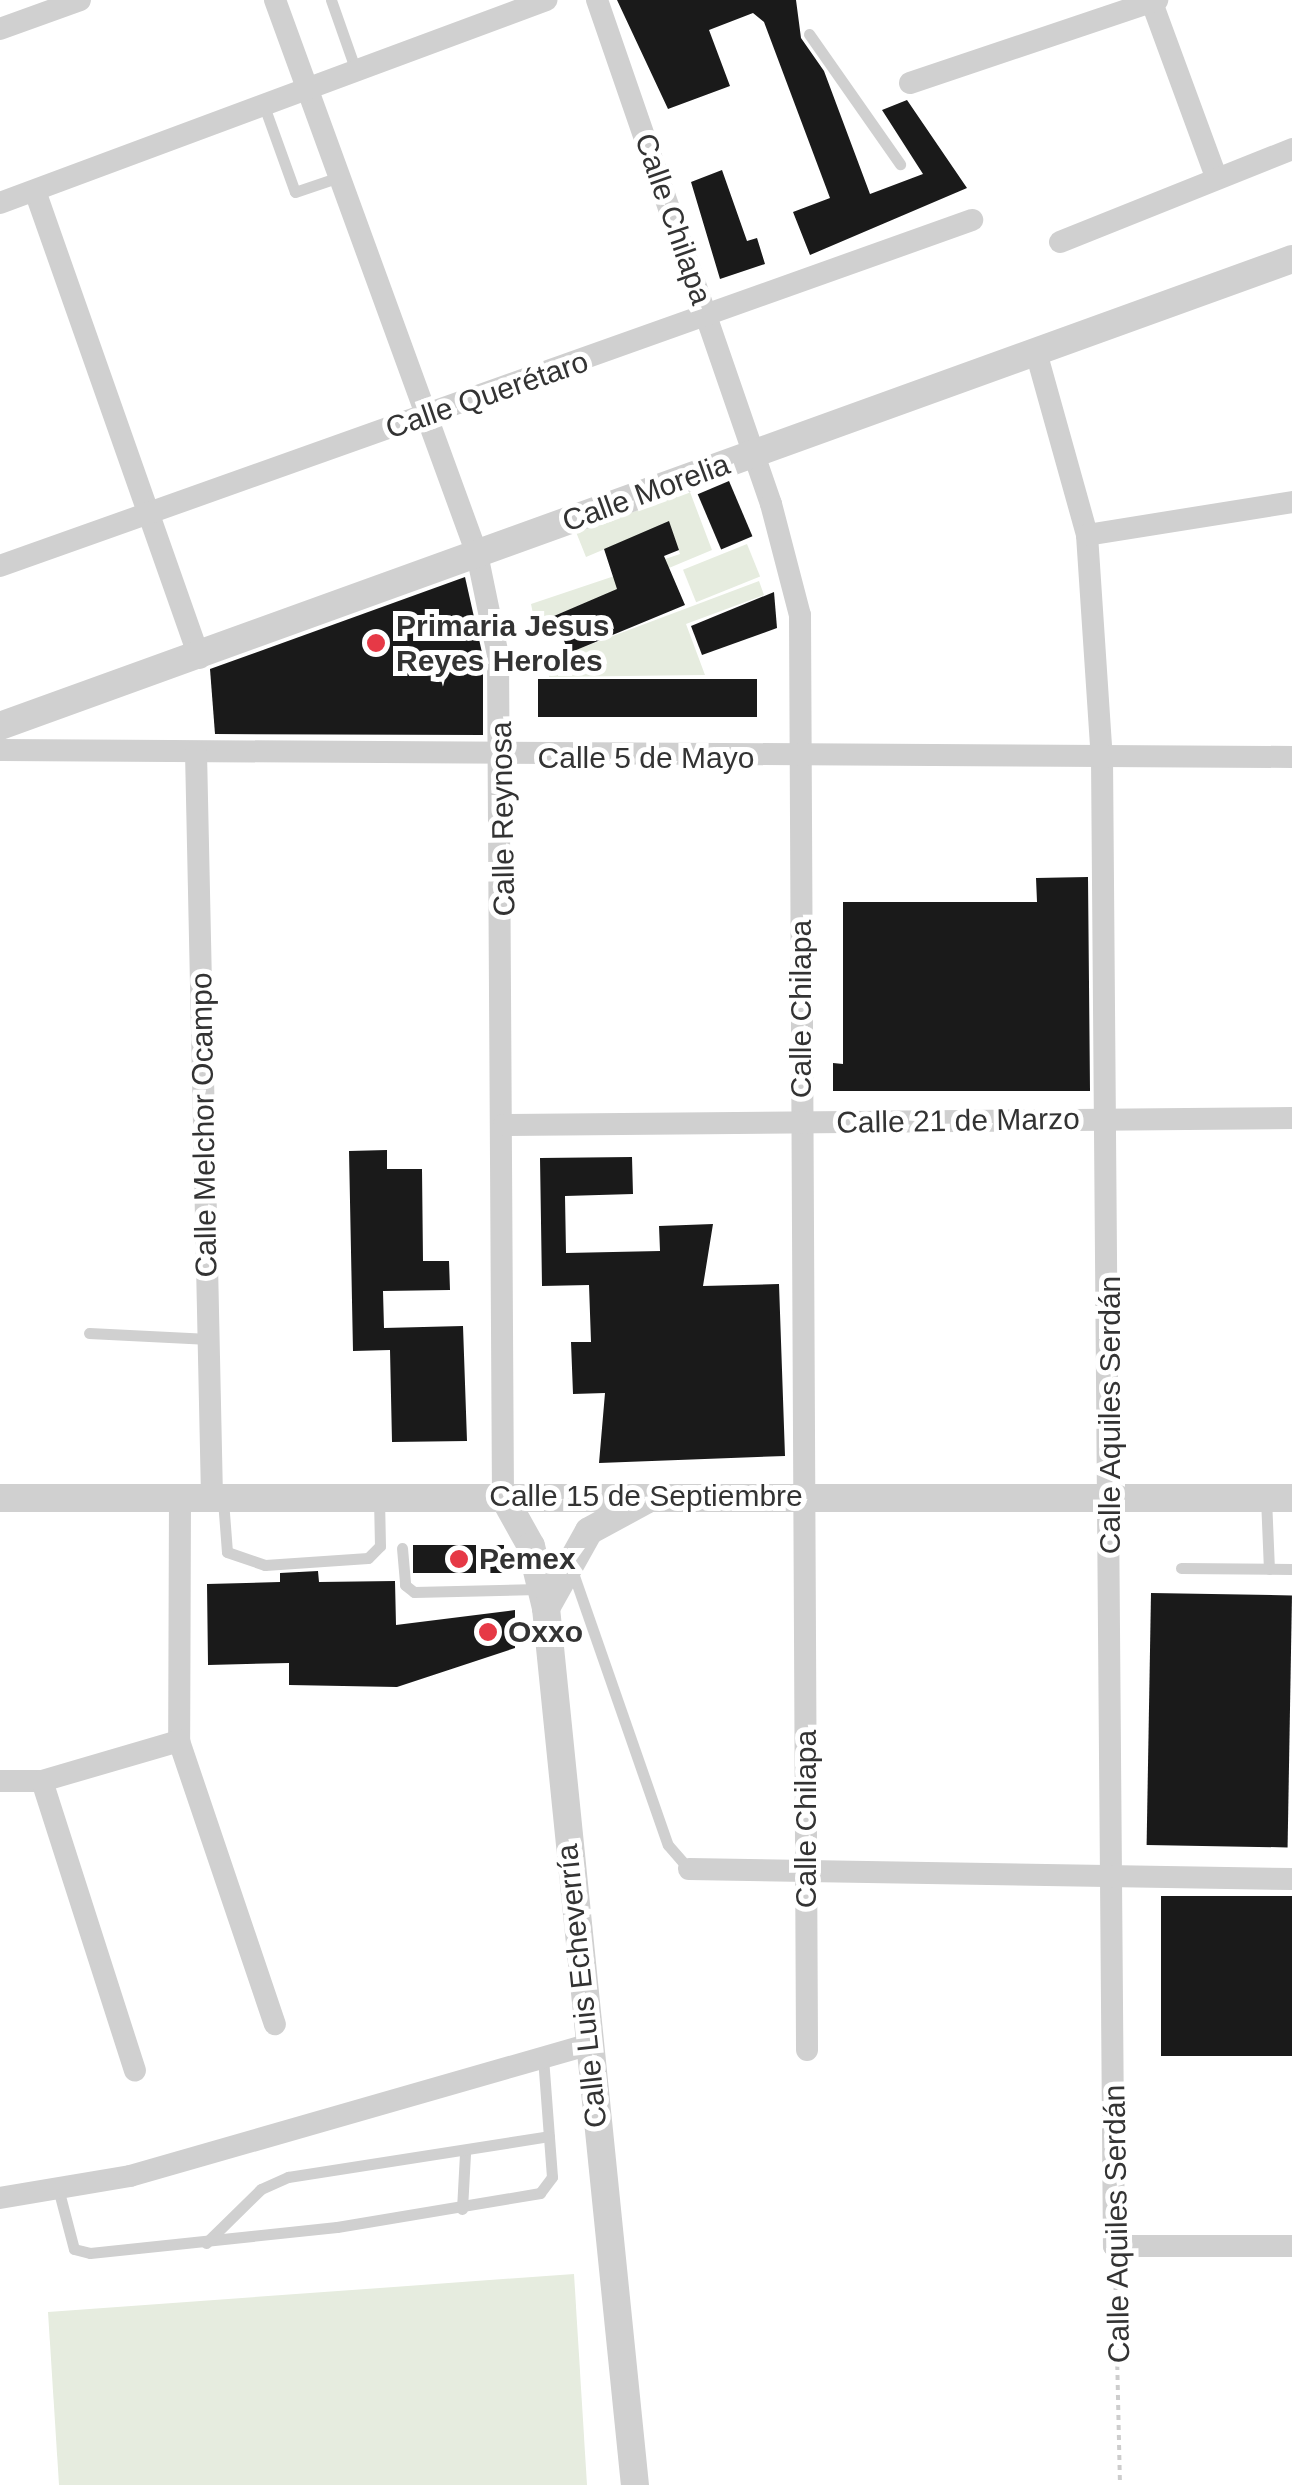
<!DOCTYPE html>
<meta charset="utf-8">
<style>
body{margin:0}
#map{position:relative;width:1292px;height:2485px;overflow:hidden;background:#fff;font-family:Helvetica,sans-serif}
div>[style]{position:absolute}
.green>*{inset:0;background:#e6ecdf;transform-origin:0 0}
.building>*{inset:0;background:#1a1a1a;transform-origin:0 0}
.path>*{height:4px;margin-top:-2px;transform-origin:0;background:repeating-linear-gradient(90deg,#cdcdcd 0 5px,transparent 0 10px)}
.service>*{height:11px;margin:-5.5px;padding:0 5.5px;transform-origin:5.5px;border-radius:5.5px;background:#d0d0d0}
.minor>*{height:22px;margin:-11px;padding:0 11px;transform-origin:11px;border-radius:11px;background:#d0d0d0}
.tertiary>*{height:28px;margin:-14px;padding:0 14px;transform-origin:14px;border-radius:14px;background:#d0d0d0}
.dots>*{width:28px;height:28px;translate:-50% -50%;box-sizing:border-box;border:5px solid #fff;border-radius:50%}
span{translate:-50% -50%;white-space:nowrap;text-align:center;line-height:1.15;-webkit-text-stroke:10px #fff;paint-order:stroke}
.street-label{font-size:30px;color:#333}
.poi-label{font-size:30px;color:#333;font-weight:700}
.left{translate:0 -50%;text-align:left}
</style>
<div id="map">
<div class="green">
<div style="clip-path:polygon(690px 492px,712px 550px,535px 624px,531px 604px,680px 554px,669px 522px,586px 557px,576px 532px)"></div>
<div style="left:747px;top:544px;width:35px;height:69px;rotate:68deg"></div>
<div style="clip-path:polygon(759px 581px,764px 595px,686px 624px,705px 675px,549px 677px,549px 660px)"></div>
<div style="clip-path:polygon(574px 2274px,587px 2485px,59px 2485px,48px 2312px)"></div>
</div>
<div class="building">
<div style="clip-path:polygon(617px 0,796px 0,801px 38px,824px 71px,870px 194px,923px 174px,882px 110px,907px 100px,967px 188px,810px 255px,793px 212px,830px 198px,764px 22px,753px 13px,709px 30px,730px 86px,668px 109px)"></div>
<div style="clip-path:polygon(722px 170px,747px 241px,757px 238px,765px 264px,720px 279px,691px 182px)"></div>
<div style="left:729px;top:481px;width:60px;height:34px;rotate:67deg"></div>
<div style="clip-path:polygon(669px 521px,679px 550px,664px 556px,685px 605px,569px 653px,554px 616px,617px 589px,604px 549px)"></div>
<div style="clip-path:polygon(465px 577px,483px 657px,483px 735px,215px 734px,210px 669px)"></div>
<div style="clip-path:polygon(774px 592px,777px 628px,702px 655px,691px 626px)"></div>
<div style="left:538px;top:679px;width:219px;height:38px"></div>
<div style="clip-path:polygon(1088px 877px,1090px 1091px,833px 1091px,833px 1063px,843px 1064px,843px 902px,1037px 902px,1036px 878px)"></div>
<div style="clip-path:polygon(387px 1150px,387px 1169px,422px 1169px,423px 1261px,449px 1261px,450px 1290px,383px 1291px,384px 1328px,463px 1326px,467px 1441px,392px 1442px,390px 1350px,353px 1351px,349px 1151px)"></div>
<div style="clip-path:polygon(632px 1157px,633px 1194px,565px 1196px,566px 1253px,660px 1251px,659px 1226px,713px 1224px,703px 1286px,779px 1284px,785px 1456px,599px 1463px,605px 1393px,573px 1394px,571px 1342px,591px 1342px,589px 1285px,542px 1286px,540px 1158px)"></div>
<div style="left:504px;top:1545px;width:28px;height:91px;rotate:90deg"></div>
<div style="clip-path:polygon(318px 1571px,319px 1582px,395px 1581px,396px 1625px,515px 1610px,515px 1648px,397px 1687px,289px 1685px,289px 1663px,208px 1665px,207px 1584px,280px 1582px,280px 1573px)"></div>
<div style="left:1151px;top:1593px;width:141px;height:252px;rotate:1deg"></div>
<div style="left:1161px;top:1896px;width:131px;height:160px"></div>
</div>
<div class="path">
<div style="left:1115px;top:2265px;width:220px;rotate:88.7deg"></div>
</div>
<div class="service">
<div style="left:331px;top:0;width:75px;rotate:70.6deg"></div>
<div style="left:809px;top:34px;width:159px;rotate:55deg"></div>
<div style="left:264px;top:106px;width:91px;rotate:70.2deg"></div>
<div style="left:295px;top:192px;width:46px;rotate:-18.8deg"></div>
<div style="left:89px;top:1333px;width:120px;rotate:2.9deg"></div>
<div style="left:1266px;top:1498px;width:71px;rotate:87.6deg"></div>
<div style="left:223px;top:1500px;width:52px;rotate:85.6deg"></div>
<div style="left:227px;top:1552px;width:40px;rotate:18.9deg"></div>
<div style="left:265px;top:1565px;width:103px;rotate:-3.9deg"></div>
<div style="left:368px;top:1558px;width:17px;rotate:-45deg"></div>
<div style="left:380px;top:1546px;width:46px;rotate:-91.2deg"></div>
<div style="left:402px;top:1548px;width:37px;rotate:85deg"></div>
<div style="left:405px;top:1585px;width:11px;rotate:38deg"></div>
<div style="left:414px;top:1592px;width:124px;rotate:-1.4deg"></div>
<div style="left:1181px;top:1568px;width:111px;rotate:0.5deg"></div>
<div style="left:572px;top:1570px;width:291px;rotate:70.8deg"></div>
<div style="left:668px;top:1845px;width:32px;rotate:49deg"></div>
<div style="left:59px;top:2192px;width:59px;rotate:75.3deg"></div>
<div style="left:74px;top:2249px;width:16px;rotate:14deg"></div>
<div style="left:90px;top:2253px;width:248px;rotate:-6deg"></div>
<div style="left:337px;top:2227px;width:206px;rotate:-9.5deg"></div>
<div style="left:540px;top:2193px;width:20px;rotate:-53deg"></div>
<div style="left:552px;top:2177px;width:119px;rotate:-94.3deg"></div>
<div style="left:462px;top:2209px;width:56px;rotate:-86.9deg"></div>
<div style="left:206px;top:2243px;width:77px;rotate:-44.5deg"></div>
<div style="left:261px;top:2189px;width:30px;rotate:-24deg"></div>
<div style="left:288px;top:2177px;width:264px;rotate:-8.9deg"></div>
</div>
<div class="minor">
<div style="left:275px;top:0;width:590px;rotate:69.97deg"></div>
<div style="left:477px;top:554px;width:103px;rotate:78.3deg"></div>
<div style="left:498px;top:655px;width:841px;rotate:89.66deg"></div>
<div style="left:597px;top:0;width:533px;rotate:70.95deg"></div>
<div style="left:771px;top:504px;width:115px;rotate:75.4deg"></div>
<div style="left:800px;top:615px;width:1435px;rotate:89.72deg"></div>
<div style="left:1151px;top:0;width:189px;rotate:69.8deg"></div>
<div style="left:0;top:29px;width:85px;rotate:-19.9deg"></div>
<div style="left:910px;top:83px;width:261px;rotate:-18.6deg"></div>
<div style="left:35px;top:191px;width:495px;rotate:70.6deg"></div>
<div style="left:0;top:203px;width:583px;rotate:-20.39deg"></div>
<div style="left:1060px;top:242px;width:250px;rotate:-21.8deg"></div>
<div style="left:1036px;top:352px;width:190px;rotate:74.4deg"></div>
<div style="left:1087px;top:535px;width:224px;rotate:86.2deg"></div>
<div style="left:1102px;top:758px;width:1488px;rotate:89.54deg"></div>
<div style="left:1114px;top:2246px;width:178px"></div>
<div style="left:1087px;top:535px;width:208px;rotate:-9.1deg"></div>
<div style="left:0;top:566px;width:1032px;rotate:-19.59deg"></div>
<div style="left:0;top:750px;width:1292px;rotate:0.31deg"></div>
<div style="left:196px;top:752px;width:745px;rotate:88.77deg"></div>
<div style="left:504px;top:1125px;width:788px;rotate:-0.51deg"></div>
<div style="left:180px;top:1497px;width:244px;rotate:90.2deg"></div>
<div style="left:179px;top:1741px;width:299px;rotate:71.3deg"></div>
<div style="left:0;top:1781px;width:42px"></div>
<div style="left:42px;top:1781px;width:143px;rotate:-16.3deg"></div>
<div style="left:42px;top:1781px;width:304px;rotate:72.2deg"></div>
<div style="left:689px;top:1869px;width:603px;rotate:0.95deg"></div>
<div style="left:0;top:2198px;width:132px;rotate:-9.6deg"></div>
<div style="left:130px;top:2176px;width:475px;rotate:-16deg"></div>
</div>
<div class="tertiary">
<div style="left:0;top:726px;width:1374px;rotate:-19.87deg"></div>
<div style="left:503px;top:1496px;width:57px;rotate:60.8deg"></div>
<div style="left:531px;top:1546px;width:64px;rotate:76.4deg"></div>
<div style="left:546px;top:1608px;width:882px;rotate:84.21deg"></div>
<div style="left:0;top:1498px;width:1292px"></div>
<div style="left:546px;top:1608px;width:88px;rotate:-60.8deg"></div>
<div style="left:589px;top:1531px;width:65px;rotate:-28.5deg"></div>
</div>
<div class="dots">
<div style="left:376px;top:643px;background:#e63946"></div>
<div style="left:459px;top:1559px;background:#e63946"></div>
<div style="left:488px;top:1632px;background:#e63946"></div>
</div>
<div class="street-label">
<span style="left:673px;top:219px;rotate:71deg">Calle Chilapa</span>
<span style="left:487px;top:395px;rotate:-19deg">Calle Querétaro</span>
<span style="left:646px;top:493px;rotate:-20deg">Calle Morelia</span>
<span style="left:646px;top:758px">Calle 5 de Mayo</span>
<span style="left:503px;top:819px;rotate:-91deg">Calle Reynosa</span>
<span style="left:801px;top:1009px;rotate:-90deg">Calle Chilapa</span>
<span style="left:958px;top:1121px;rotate:-1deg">Calle 21 de Marzo</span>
<span style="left:204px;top:1125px;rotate:-91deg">Calle Melchor Ocampo</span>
<span style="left:1110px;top:1415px;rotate:-90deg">Calle Aquiles Serdán</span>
<span style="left:646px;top:1496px">Calle 15 de Septiembre</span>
<span style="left:806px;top:1819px;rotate:-90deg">Calle Chilapa</span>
<span style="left:582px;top:1986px;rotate:-96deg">Calle Luis Echeverría</span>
<span style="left:1117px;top:2224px;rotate:-91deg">Calle Aquiles Serdán</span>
</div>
<div class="poi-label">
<span class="left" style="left:396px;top:643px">Primaria Jesus<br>Reyes Heroles</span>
<span class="left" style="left:479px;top:1559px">Pemex</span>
<span class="left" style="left:508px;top:1632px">Oxxo</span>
</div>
</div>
